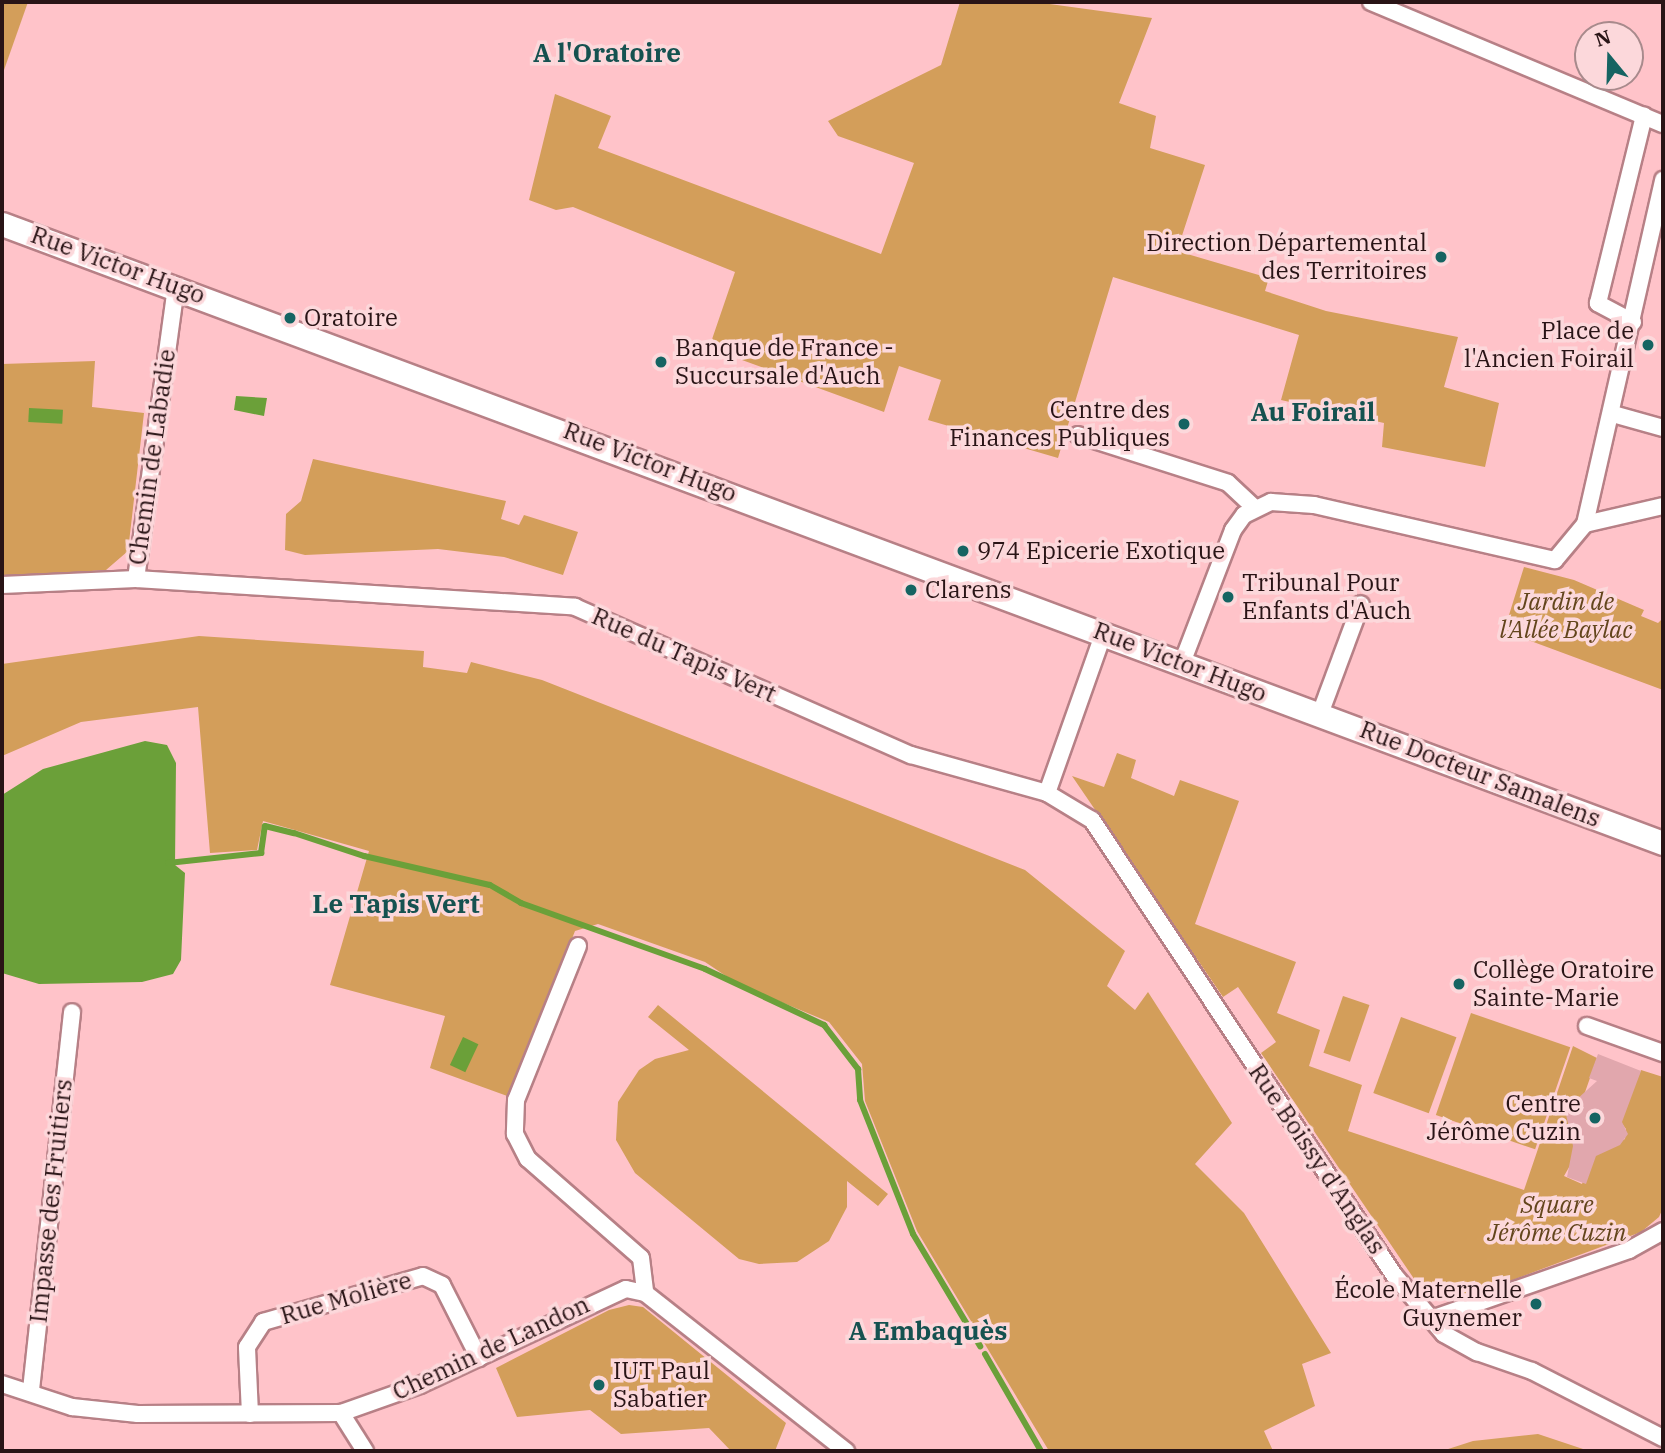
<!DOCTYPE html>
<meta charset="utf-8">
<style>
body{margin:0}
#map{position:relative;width:1665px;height:1453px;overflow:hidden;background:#ffc3c9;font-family:"IBM Plex Serif",serif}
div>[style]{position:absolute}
.green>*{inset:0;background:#d39e5a;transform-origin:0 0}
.water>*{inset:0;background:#6ba039;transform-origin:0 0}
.stream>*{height:6px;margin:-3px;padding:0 3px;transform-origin:3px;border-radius:3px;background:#6ba039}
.building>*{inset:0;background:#e1a7ad}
.roads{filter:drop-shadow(2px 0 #b78086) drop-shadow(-2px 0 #b78086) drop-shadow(0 2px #b78086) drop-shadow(0 -2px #b78086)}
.street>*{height:16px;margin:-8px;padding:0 8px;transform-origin:8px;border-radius:8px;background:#fff}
.secondary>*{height:23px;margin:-11.5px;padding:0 11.5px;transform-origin:11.5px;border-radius:11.5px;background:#fff}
.dots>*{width:19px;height:19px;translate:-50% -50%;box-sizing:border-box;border:4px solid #fcd8db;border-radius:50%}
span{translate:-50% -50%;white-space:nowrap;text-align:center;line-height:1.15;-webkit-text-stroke:7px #fcd8db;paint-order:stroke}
.poi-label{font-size:24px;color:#291416}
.right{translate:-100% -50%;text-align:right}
.left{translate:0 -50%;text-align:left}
.street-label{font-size:24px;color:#291416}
.park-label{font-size:24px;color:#63451c;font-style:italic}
.neighbourhood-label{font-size:26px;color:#155250;font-weight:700}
.frame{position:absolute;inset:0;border:4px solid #291416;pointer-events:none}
.north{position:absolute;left:1574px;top:21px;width:70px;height:70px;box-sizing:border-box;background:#fcd8db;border:2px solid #a88a8c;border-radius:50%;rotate:341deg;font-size:19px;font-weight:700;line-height:28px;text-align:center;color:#291416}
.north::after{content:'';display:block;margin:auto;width:24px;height:32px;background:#156462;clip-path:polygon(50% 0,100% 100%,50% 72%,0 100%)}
</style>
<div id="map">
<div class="green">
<div style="clip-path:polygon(2px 2px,28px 2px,4px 70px,2px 69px)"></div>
<div style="clip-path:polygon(960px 2px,1035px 2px,1152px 18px,1119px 103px,1156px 116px,1150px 148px,1205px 165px,1177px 251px,1269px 278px,1265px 291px,1326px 311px,1458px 337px,1444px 387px,1499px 403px,1485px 467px,1382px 447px,1384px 423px,1281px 400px,1299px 335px,1113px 277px,1058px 458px,928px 420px,941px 380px,899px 366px,884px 412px,709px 348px,735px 272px,573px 207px,556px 210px,529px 200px,555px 94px,611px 116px,598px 148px,881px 254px,914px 163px,838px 136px,828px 121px,941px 65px)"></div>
<div style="clip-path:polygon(95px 361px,92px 407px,144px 413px,128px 551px,106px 570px,2px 577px,2px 364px)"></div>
<div style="clip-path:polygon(313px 459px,506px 501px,501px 519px,519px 525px,524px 515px,578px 532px,563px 575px,504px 557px,438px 549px,305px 555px,285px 550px,286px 514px,301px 501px)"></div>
<div style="clip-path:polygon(1524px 567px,1574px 580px,1644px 610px,1641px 616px,1658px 623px,1663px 618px,1663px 690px,1504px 631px)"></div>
<div style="clip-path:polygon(199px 636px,424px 651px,423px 667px,467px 673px,471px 662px,542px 680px,1025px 870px,1125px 951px,1107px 986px,1135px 1010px,1148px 992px,1232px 1123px,1195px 1164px,1244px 1213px,1331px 1353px,1302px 1364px,1315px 1406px,1264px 1431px,1273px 1451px,1049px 1451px,917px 1231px,865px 1101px,862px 1064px,829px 1022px,738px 984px,705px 962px,598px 924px,575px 931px,510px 1097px,430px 1068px,445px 1016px,330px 985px,369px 851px,263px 821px,257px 850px,210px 853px,198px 707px,81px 722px,2px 756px,2px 664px)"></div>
<div style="clip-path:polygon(1117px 753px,1136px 760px,1131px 778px,1174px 796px,1180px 780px,1239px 801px,1195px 924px,1296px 962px,1277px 1013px,1320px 1030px,1309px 1066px,1362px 1085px,1348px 1131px,1524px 1190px,1573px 1046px,1597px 1058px,1570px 1135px,1575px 1138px,1572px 1162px,1564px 1176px,1582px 1184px,1592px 1156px,1625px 1139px,1626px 1129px,1620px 1121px,1641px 1070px,1663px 1077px,1663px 1208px,1659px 1217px,1641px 1232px,1456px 1301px,1425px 1295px,1261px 1053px,1276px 1042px,1265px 1026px,1238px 987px,1223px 997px,1072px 776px,1104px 787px)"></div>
<div style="left:1343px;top:996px;width:28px;height:60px;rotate:19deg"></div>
<div style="clip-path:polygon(658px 1005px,888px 1194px,878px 1206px,847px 1181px,847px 1207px,829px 1241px,797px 1262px,759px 1264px,739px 1259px,635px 1173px,616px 1140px,618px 1102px,639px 1070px,655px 1059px,689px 1050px,648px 1017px)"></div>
<div style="left:1471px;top:1013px;width:105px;height:108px;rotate:19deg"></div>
<div style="left:1401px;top:1017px;width:59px;height:81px;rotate:20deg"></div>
<div style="clip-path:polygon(629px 1305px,643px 1307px,786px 1423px,775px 1451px,731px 1451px,709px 1428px,621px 1434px,590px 1410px,517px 1417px,496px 1368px,609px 1310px)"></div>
<div style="clip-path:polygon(1538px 1434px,1589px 1451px,1442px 1451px,1473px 1441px)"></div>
</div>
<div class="water">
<div style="clip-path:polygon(236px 396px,267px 398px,264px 416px,234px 410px)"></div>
<div style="left:29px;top:408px;width:34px;height:14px;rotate:3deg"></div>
<div style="clip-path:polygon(145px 741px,167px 745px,176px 763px,175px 865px,185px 873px,181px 960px,173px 974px,142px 982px,39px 984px,2px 973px,2px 795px,43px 769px)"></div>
<div style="left:463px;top:1037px;width:17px;height:31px;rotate:25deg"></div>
</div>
<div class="stream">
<div style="left:168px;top:863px;width:94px;rotate:-6.1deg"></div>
<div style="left:261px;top:853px;width:27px;rotate:-82deg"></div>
<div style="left:265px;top:826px;width:30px;rotate:14deg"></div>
<div style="left:294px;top:833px;width:74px;rotate:18.2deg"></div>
<div style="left:364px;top:856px;width:129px;rotate:13deg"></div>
<div style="left:490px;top:885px;width:36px;rotate:30deg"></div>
<div style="left:521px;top:903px;width:195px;rotate:19.7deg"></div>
<div style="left:705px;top:969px;width:132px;rotate:25.2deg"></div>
<div style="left:824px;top:1025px;width:56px;rotate:52.3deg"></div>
<div style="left:858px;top:1069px;width:31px;rotate:86deg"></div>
<div style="left:860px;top:1100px;width:144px;rotate:68.4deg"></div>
<div style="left:913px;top:1234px;width:131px;rotate:59.1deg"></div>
<div style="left:985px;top:1354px;width:112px;rotate:60deg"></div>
</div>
<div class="building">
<div style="clip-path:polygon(1598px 1054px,1641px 1071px,1622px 1122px,1628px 1134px,1620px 1145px,1596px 1156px,1586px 1184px,1567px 1177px,1573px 1146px,1565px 1110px,1597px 1081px,1589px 1078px)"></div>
</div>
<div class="roads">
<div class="street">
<div style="left:1371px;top:2px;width:316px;rotate:22.7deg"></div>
<div style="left:1633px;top:322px;width:40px;rotate:-152deg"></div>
<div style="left:1598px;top:303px;width:193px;rotate:-76.2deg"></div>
<div style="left:1613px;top:414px;width:52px;rotate:15.6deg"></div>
<div style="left:1078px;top:435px;width:157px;rotate:17.7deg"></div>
<div style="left:1228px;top:483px;width:37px;rotate:43deg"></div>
<div style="left:1585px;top:524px;width:80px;rotate:-13deg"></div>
<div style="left:136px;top:579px;width:296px;rotate:-82.2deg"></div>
<div style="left:2px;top:585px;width:134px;rotate:-2.6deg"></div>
<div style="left:136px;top:579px;width:440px;rotate:3.6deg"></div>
<div style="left:575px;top:607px;width:367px;rotate:23.8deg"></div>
<div style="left:911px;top:755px;width:141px;rotate:15.6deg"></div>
<div style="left:1047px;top:793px;width:52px;rotate:31deg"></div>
<div style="left:1092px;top:820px;width:546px;rotate:56.43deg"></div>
<div style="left:1394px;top:1275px;width:77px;rotate:49.7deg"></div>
<div style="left:1444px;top:1334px;width:38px;rotate:29deg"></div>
<div style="left:1477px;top:1352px;width:58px;rotate:19.1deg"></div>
<div style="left:1532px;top:1371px;width:147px;rotate:27.1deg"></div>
<div style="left:1182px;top:663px;width:142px;rotate:-69deg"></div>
<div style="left:1233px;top:530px;width:19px;rotate:-54deg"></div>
<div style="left:1244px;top:515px;width:30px;rotate:-26deg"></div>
<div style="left:1271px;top:502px;width:43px;rotate:4deg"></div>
<div style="left:1314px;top:505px;width:247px;rotate:12.9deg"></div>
<div style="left:1555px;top:560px;width:47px;rotate:-50.2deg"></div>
<div style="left:1585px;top:524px;width:353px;rotate:-77.2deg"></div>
<div style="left:1320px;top:714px;width:117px;rotate:-69.6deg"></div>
<div style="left:1047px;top:793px;width:171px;rotate:-70.5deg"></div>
<div style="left:578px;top:946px;width:166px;rotate:111.9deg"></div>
<div style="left:516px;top:1100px;width:34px;rotate:92deg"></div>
<div style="left:515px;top:1134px;width:28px;rotate:63deg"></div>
<div style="left:528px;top:1159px;width:150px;rotate:41.2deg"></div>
<div style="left:641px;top:1258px;width:35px;rotate:83deg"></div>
<div style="left:1587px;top:1026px;width:81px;rotate:19.6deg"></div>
<div style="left:1431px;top:1319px;width:210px;rotate:-19.2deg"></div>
<div style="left:1629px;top:1250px;width:39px;rotate:-29deg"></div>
<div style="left:2px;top:1384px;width:74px;rotate:18.2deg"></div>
<div style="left:72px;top:1407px;width:66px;rotate:6.1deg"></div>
<div style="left:138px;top:1414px;width:203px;rotate:-0.3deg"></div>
<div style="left:341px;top:1413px;width:84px;rotate:-19.5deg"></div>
<div style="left:420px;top:1385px;width:227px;rotate:-25deg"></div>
<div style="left:626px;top:1289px;width:19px;rotate:12deg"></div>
<div style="left:645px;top:1293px;width:256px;rotate:38.2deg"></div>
<div style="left:31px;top:1390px;width:380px;rotate:-83.8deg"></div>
<div style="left:341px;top:1413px;width:45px;rotate:57.7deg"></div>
<div style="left:250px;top:1414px;width:67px;rotate:-92.6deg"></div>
<div style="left:247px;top:1347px;width:30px;rotate:-57deg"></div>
<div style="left:263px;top:1322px;width:166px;rotate:-16deg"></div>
<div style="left:423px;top:1276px;width:21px;rotate:25deg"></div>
<div style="left:442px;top:1285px;width:82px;rotate:63.1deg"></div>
</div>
<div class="secondary">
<div style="left:2px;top:224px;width:1773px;rotate:20.44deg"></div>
</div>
</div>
<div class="dots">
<div style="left:1441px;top:257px;background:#156462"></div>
<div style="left:290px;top:318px;background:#156462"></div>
<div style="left:1648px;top:345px;background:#156462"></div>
<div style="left:661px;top:362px;background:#156462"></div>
<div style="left:1184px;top:424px;background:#156462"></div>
<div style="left:963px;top:551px;background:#156462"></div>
<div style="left:911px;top:590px;background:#156462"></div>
<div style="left:1228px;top:597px;background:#156462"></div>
<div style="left:1459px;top:984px;background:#156462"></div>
<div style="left:1595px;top:1118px;background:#156462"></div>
<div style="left:1536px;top:1304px;background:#156462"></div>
<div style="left:599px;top:1385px;background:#156462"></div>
</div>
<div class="poi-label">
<span class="right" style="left:1427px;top:257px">Direction Départemental<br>des Territoires</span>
<span class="left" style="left:304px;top:318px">Oratoire</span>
<span class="right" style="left:1634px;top:345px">Place de<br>l'Ancien Foirail</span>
<span class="left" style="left:675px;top:362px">Banque de France -<br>Succursale d'Auch</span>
<span class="right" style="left:1170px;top:424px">Centre des<br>Finances Publiques</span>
<span class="left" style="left:977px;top:551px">974 Epicerie Exotique</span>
<span class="left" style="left:1242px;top:597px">Tribunal Pour<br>Enfants d'Auch</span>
<span class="left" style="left:925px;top:590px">Clarens</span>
<span class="left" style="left:1473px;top:984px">Collège Oratoire<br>Sainte-Marie</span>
<span class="right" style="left:1581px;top:1118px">Centre<br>Jérôme Cuzin</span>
<span class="right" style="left:1522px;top:1304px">École Maternelle<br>Guynemer</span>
<span class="left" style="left:613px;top:1385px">IUT Paul<br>Sabatier</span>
</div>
<div class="street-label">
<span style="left:118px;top:265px;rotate:20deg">Rue Victor Hugo</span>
<span style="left:152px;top:457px;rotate:-82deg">Chemin de Labadie</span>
<span style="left:650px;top:462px;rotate:21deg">Rue Victor Hugo</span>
<span style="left:684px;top:655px;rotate:24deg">Rue du Tapis Vert</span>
<span style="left:1180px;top:662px;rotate:21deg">Rue Victor Hugo</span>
<span style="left:1480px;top:774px;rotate:21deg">Rue Docteur Samalens</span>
<span style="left:1317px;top:1159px;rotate:56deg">Rue Boissy d'Anglas</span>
<span style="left:51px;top:1201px;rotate:-84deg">Impasse des Fruitiers</span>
<span style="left:346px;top:1298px;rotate:-16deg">Rue Molière</span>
<span style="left:491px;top:1348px;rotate:-25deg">Chemin de Landon</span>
</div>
<div class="park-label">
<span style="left:1566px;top:616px">Jardin de<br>l'Allée Baylac</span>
<span style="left:1557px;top:1219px">Square<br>Jérôme Cuzin</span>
</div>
<div class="neighbourhood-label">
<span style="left:607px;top:53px">A l'Oratoire</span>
<span style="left:1313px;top:412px">Au Foirail</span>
<span style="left:396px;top:904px">Le Tapis Vert</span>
<span style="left:928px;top:1331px">A Embaquès</span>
</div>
<div class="frame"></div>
<div class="north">N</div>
</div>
